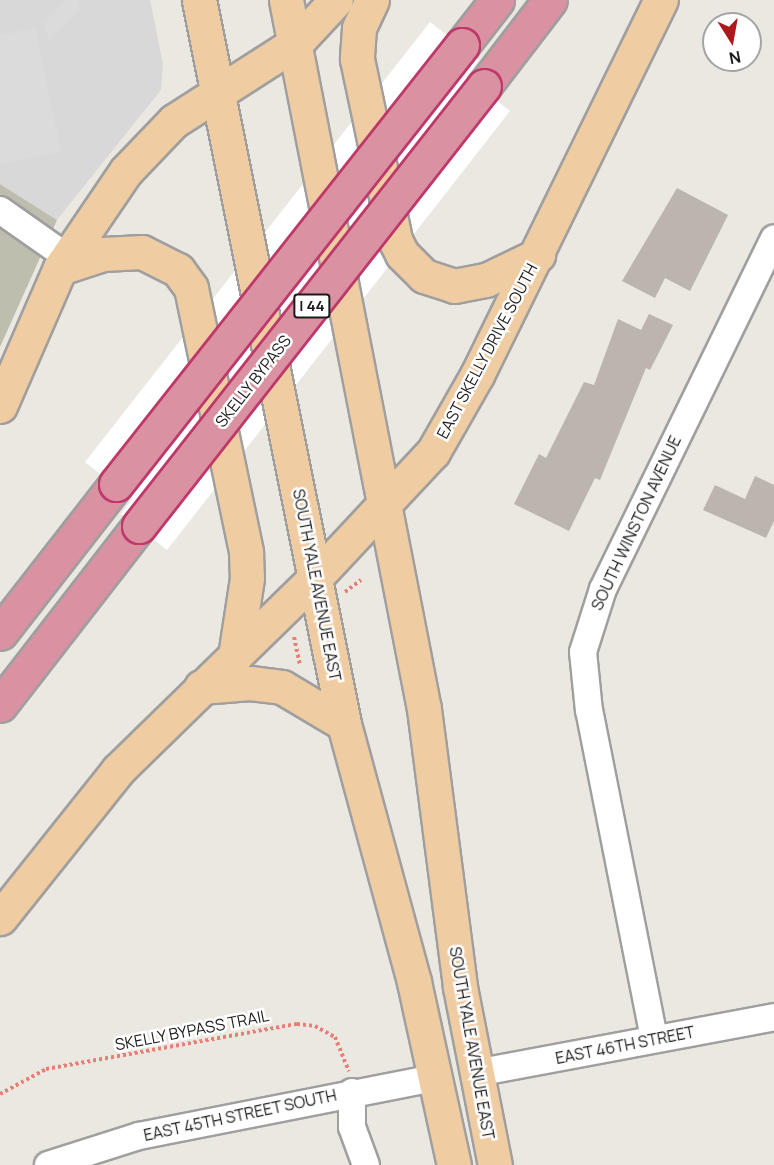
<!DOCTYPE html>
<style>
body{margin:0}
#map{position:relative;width:774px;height:1165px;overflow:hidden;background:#ebe8e1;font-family:Manrope,sans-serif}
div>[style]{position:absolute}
.residential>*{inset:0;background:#d9d8d8}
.construction>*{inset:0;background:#bebeae}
.parking>*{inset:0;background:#dbdbdb}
.pier>*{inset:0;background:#fff}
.building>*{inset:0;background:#bbb4af}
.path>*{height:4px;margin-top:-2px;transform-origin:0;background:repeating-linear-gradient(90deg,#e87f76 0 3px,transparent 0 6px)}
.roads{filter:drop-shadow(2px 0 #9f9f9f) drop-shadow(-2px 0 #9f9f9f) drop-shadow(0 2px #9f9f9f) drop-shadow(0 -2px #9f9f9f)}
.minor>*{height:26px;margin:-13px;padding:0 13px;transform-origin:13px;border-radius:13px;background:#fff}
.major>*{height:33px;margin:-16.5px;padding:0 16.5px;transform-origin:16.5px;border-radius:16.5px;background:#efcca2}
.highway>*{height:33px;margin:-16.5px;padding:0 16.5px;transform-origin:16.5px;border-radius:16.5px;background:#da91a1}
.bridges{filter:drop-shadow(2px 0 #bf386a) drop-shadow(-2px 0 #bf386a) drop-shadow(0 2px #bf386a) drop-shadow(0 -2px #bf386a)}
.highway-bridge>*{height:33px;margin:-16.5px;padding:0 16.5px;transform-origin:16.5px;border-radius:16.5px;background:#da91a1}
span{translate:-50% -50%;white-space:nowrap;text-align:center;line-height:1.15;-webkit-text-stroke:5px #fff;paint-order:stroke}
.shield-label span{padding:2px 4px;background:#fff;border:2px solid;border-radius:4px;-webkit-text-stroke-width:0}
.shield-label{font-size:15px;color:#1b1b1b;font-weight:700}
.street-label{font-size:16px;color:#1b1b1b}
.north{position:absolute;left:702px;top:12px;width:60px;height:60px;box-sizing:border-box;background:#fff;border:2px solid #a4a4a4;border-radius:50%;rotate:169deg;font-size:16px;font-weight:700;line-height:24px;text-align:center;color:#1b1b1b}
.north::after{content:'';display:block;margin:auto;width:21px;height:27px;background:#ae181c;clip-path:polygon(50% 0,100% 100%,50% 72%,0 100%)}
</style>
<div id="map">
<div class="residential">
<div style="clip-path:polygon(0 0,150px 0,163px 64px,161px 90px,57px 220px,0 184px)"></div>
</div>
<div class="construction">
<div style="clip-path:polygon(0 184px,57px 220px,0 347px)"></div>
</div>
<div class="parking">
<div style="clip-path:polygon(66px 0,78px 0,80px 10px,49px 40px,43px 21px)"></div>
<div style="clip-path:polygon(35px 28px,61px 152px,0 164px,0 35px)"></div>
</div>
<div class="pier">
<div style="clip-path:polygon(430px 22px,479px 60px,466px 77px,510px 111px,167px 550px,121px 514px,132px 499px,85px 462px)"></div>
</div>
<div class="building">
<div style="clip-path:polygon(677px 188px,728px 215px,690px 291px,665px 278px,655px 298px,622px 281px)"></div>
<div style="clip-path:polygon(649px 314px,673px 325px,650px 370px,646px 368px,600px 480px,595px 478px,569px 531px,514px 504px,539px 454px,546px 458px,584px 382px,594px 385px,618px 319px,641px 330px)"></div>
<div style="clip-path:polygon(755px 476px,774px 485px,774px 521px,766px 538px,703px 510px,715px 485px,745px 499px)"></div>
</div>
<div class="path">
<div style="left:345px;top:592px;width:20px;rotate:-37deg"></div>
<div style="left:294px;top:637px;width:29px;rotate:78deg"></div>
<div style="left:0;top:1094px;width:52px;rotate:-28.5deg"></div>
<div style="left:46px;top:1069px;width:255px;rotate:-10.2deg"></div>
<div style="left:297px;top:1024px;width:18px;rotate:6deg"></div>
<div style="left:315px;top:1026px;width:23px;rotate:29deg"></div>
<div style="left:335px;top:1037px;width:37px;rotate:68deg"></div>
</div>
<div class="roads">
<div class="minor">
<div style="left:0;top:210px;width:82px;rotate:35deg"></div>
<div style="left:654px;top:1038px;width:333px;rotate:-101.2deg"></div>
<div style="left:589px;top:711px;width:59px;rotate:-95.8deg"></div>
<div style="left:583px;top:652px;width:66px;rotate:-72.4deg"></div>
<div style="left:603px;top:589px;width:390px;rotate:-64deg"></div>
<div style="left:476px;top:1073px;width:303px;rotate:-10.6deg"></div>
<div style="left:352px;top:1092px;width:35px;rotate:90deg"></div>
<div style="left:352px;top:1127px;width:40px;rotate:69.8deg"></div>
<div style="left:48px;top:1165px;width:96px;rotate:-17.7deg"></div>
<div style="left:139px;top:1136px;width:302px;rotate:-11.1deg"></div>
</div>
<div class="major">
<div style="left:199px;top:0;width:738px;rotate:78.67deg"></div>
<div style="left:344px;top:724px;width:267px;rotate:74.8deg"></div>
<div style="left:414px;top:982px;width:187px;rotate:77.7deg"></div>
<div style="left:286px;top:0;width:722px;rotate:78.99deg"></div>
<div style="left:424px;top:709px;width:280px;rotate:82.6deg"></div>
<div style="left:460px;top:987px;width:181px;rotate:78.9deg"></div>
<div style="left:372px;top:0;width:31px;rotate:115deg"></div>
<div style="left:359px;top:28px;width:31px;rotate:94deg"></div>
<div style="left:357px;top:59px;width:185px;rotate:78.1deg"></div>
<div style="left:395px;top:240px;width:16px;rotate:63deg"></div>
<div style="left:402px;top:254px;width:31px;rotate:45deg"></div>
<div style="left:424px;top:276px;width:32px;rotate:18deg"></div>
<div style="left:454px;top:286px;width:33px;rotate:-11deg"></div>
<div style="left:486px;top:280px;width:58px;rotate:-25.7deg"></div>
<div style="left:60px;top:268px;width:45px;rotate:-18deg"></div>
<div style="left:103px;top:254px;width:39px;rotate:-3deg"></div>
<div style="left:142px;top:252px;width:40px;rotate:26.6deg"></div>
<div style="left:178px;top:270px;width:22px;rotate:54deg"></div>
<div style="left:191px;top:288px;width:270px;rotate:78.2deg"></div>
<div style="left:246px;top:552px;width:26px;rotate:88deg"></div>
<div style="left:247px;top:578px;width:79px;rotate:98.7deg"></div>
<div style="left:0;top:406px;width:150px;rotate:-66.5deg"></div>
<div style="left:60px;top:268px;width:117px;rotate:-55.8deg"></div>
<div style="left:126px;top:171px;width:69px;rotate:-46.2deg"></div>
<div style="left:174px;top:121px;width:146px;rotate:-32.7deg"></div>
<div style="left:297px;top:42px;width:57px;rotate:-47.1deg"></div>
<div style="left:201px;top:687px;width:49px;rotate:-4.7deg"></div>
<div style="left:250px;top:683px;width:32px;rotate:7deg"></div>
<div style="left:282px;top:687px;width:72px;rotate:30.8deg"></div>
<div style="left:0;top:918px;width:189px;rotate:-51.4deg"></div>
<div style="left:118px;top:770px;width:277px;rotate:-44.3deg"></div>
<div style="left:316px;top:577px;width:171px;rotate:-46.9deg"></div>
<div style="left:433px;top:452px;width:89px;rotate:-60.3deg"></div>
<div style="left:477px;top:375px;width:418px;rotate:-63.9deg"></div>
</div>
<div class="highway">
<div style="left:462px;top:45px;width:57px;rotate:-52.1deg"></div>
<div style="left:484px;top:86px;width:108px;rotate:-52.5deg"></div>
<div style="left:0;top:633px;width:189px;rotate:-52.1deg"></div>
<div style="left:0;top:705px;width:227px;rotate:-52.2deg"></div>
</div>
</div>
<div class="bridges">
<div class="highway-bridge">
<div style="left:116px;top:484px;width:559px;rotate:-51.76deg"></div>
<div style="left:139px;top:526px;width:559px;rotate:-51.9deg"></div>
</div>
</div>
<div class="shield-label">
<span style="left:312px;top:306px">I 44</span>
</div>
<div class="street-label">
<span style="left:487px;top:351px;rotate:-62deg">EAST SKELLY DRIVE SOUTH</span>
<span style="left:253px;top:381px;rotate:-52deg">SKELLY BYPASS</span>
<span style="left:636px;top:523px;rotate:-65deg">SOUTH WINSTON AVENUE</span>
<span style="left:317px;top:585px;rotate:79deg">SOUTH YALE AVENUE EAST</span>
<span style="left:192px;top:1030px;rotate:-11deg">SKELLY BYPASS TRAIL</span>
<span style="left:472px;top:1043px;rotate:80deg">SOUTH YALE AVENUE EAST</span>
<span style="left:625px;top:1045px;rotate:-11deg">EAST 46TH STREET</span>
<span style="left:240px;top:1115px;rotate:-12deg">EAST 45TH STREET SOUTH</span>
</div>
<div class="north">N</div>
</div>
